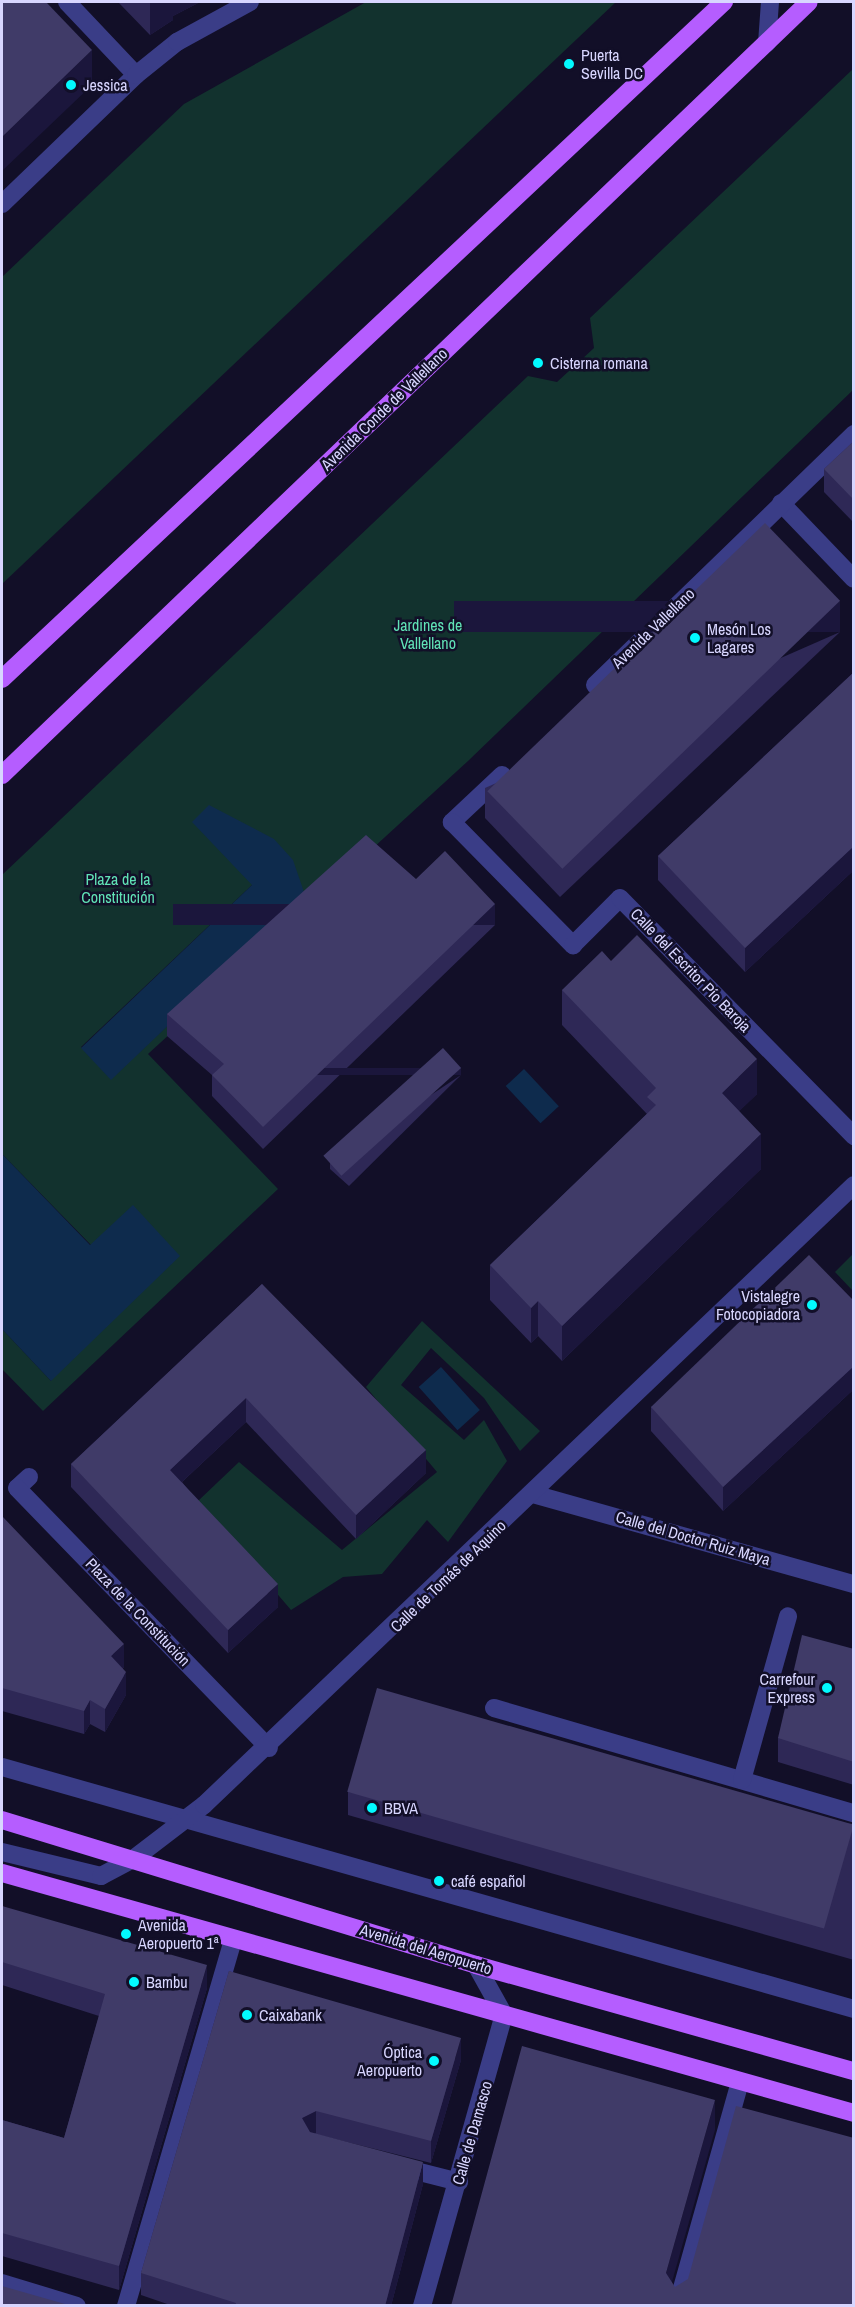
<!DOCTYPE html>
<meta charset="utf-8">
<style>
body{margin:0}
#map{position:relative;width:855px;height:2307px;overflow:hidden;background:#120f28;font-family:"Archivo Narrow",sans-serif}
div>[style]{position:absolute}
.green>*{inset:0;background:#12322e}
.water>*{inset:0;background:#0e2b4d;transform-origin:0 0}
.minor>*{height:18px;margin:-9px;padding:0 9px;transform-origin:9px;border-radius:9px;background:#3a3d87}
.major>*{height:18px;margin:-9px;padding:0 9px;transform-origin:9px;border-radius:9px;background:#b55dff}
.wall>*{inset:0;background:#2e2856}
.shaded-wall>*{inset:0;background:#1b163c;transform-origin:0 0}
.building>*{inset:0;background:#403b68;transform-origin:0 0}
.dots>*{width:16px;height:16px;translate:-50% -50%;box-sizing:border-box;border:3px solid #120f28;border-radius:50%}
span{translate:-50% -50%;white-space:nowrap;text-align:center;line-height:1.15;-webkit-text-stroke:5px #120f28;paint-order:stroke}
.poi-label{font-size:16px;color:#d8d6ff}
.left{translate:0 -50%;text-align:left}
.right{translate:-100% -50%;text-align:right}
.street-label{font-size:16px;color:#d8d6ff}
.park-label{font-size:16px;color:#60e2b6}
.frame{position:absolute;inset:0;border:3px solid #d8d6ff;pointer-events:none}
</style>
<div id="map">
<div class="green">
<div style="clip-path:polygon(366px 2px,616px 2px,2px 584px,2px 277px,184px 104px)"></div>
<div style="clip-path:polygon(evenodd,853px 69px,853px 390px,468px 761px,148px 1054px,278px 1189px,43px 1411px,2px 1369px,2px 1329px,51px 1381px,91px 1245px,2px 1154px,2px 875px,528px 376px,557px 382px,594px 348px,590px 318px,853px 69px,252px 885px,305px 895px,111px 1079px,81px 1047px,252px 885px)"></div>
<div style="clip-path:polygon(853px 1254px,853px 1291px,835px 1272px)"></div>
<div style="clip-path:polygon(422px 1321px,540px 1431px,520px 1451px,484px 1398px,431px 1348px,401px 1385px,464px 1440px,484px 1420px,507px 1461px,448px 1542px,427px 1520px,382px 1574px,343px 1577px,291px 1610px,198px 1501px,239px 1462px,342px 1550px,437px 1472px,366px 1387px)"></div>
</div>
<div class="water">
<div style="clip-path:polygon(209px 805px,274px 839px,293px 860px,305px 895px,111px 1080px,81px 1048px,252px 885px,192px 822px)"></div>
<div style="left:524px;top:1069px;width:51px;height:25px;rotate:47deg"></div>
<div style="clip-path:polygon(2px 1154px,90px 1245px,133px 1205px,180px 1256px,51px 1381px,2px 1329px)"></div>
<div style="left:441px;top:1367px;width:58px;height:30px;rotate:48deg"></div>
</div>
<div class="minor">
<div style="left:67px;top:2px;width:100px;rotate:46.6deg"></div>
<div style="left:767px;top:43px;width:41px;rotate:-85.8deg"></div>
<div style="left:2px;top:204px;width:186px;rotate:-43.9deg"></div>
<div style="left:136px;top:75px;width:53px;rotate:-38.8deg"></div>
<div style="left:177px;top:42px;width:83px;rotate:-28.7deg"></div>
<div style="left:781px;top:503px;width:105px;rotate:46.2deg"></div>
<div style="left:595px;top:685px;width:361px;rotate:-44.1deg"></div>
<div style="left:502px;top:775px;width:69px;rotate:136.8deg"></div>
<div style="left:452px;top:822px;width:173px;rotate:45.5deg"></div>
<div style="left:573px;top:945px;width:66px;rotate:-45deg"></div>
<div style="left:620px;top:898px;width:334px;rotate:45.5deg"></div>
<div style="left:29px;top:1477px;width:16px;rotate:137deg"></div>
<div style="left:17px;top:1488px;width:362px;rotate:45.9deg"></div>
<div style="left:533px;top:1494px;width:333px;rotate:15.7deg"></div>
<div style="left:494px;top:1708px;width:375px;rotate:16.3deg"></div>
<div style="left:2px;top:1767px;width:886px;rotate:15.86deg"></div>
<div style="left:742px;top:1780px;width:170px;rotate:-74.3deg"></div>
<div style="left:2px;top:1852px;width:102px;rotate:13.6deg"></div>
<div style="left:101px;top:1876px;width:40px;rotate:-28deg"></div>
<div style="left:136px;top:1857px;width:86px;rotate:-37.4deg"></div>
<div style="left:204px;top:1805px;width:898px;rotate:-43.65deg"></div>
<div style="left:400px;top:2167px;width:61px;rotate:14.3deg"></div>
<div style="left:2px;top:2283px;width:78px;rotate:17deg"></div>
<div style="left:126px;top:2306px;width:381px;rotate:-73.7deg"></div>
<div style="left:422px;top:2306px;width:302px;rotate:-74.3deg"></div>
<div style="left:504px;top:2015px;width:57px;rotate:-119.2deg"></div>
<div style="left:677px;top:2306px;width:233px;rotate:-74.3deg"></div>
</div>
<div class="major">
<div style="left:2px;top:679px;width:990px;rotate:-43.16deg"></div>
<div style="left:2px;top:775px;width:1117px;rotate:-43.77deg"></div>
<div style="left:2px;top:1820px;width:496px;rotate:17deg"></div>
<div style="left:476px;top:1965px;width:393px;rotate:15.7deg"></div>
<div style="left:2px;top:1873px;width:885px;rotate:15.73deg"></div>
</div>
<div class="wall">
<div style="clip-path:polygon(118px 2px,200px 2px,173px 16px,173px 20px,150px 35px)"></div>
<div style="clip-path:polygon(854px 441px,854px 523px,824px 492px,824px 469px)"></div>
<div style="clip-path:polygon(840px 632px,560px 897px,485px 818px,485px 788px)"></div>
<div style="clip-path:polygon(854px 672px,854px 870px,745px 972px,658px 880px,658px 856px)"></div>
<div style="clip-path:polygon(416px 879px,495px 925px,263px 1149px,212px 1096px,212px 1075px,167px 1036px,167px 1014px)"></div>
<div style="clip-path:polygon(611px 961px,757px 1094px,739px 1111px,761px 1169px,562px 1361px,538px 1336px,531px 1343px,490px 1300px,490px 1265px,647px 1114px,562px 1025px,562px 990px)"></div>
<div style="clip-path:polygon(461px 1075px,349px 1186px,330px 1169px,330px 1162px)"></div>
<div style="clip-path:polygon(262px 1284px,426px 1473px,356px 1539px,246px 1422px,182px 1482px,278px 1607px,228px 1653px,71px 1487px,71px 1464px)"></div>
<div style="clip-path:polygon(854px 1301px,854px 1389px,723px 1511px,651px 1431px,651px 1407px)"></div>
<div style="clip-path:polygon(2px 1516px,124px 1667px,123px 1668px,126px 1695px,105px 1732px,90px 1724px,84px 1734px,2px 1711px)"></div>
<div style="clip-path:polygon(854px 1649px,854px 1785px,778px 1762px,778px 1738px)"></div>
<div style="clip-path:polygon(348px 1792px,854px 1824px,854px 1960px,348px 1815px)"></div>
<div style="clip-path:polygon(2px 1906px,207px 1988px,119px 2290px,2px 2256px,2px 2120px,64px 2138px,99px 2016px,2px 1985px)"></div>
<div style="clip-path:polygon(229px 1971px,461px 2060px,431px 2163px,315px 2134px,423px 2184px,391px 2306px,173px 2306px,141px 2295px,141px 2273px)"></div>
</div>
<div class="shaded-wall">
<div style="clip-path:polygon(150px 2px,200px 2px,173px 16px,173px 20px,150px 35px)"></div>
<div style="clip-path:polygon(92px 50px,92px 85px,2px 171px,2px 137px)"></div>
<div style="left:840px;top:601px;width:31px;height:386px;rotate:90deg"></div>
<div style="clip-path:polygon(854px 846px,854px 870px,745px 972px,745px 948px)"></div>
<div style="left:495px;top:904px;width:21px;height:322px;rotate:90deg"></div>
<div style="clip-path:polygon(757px 1059px,757px 1094px,722px 1128px,722px 1093px)"></div>
<div style="left:461px;top:1068px;width:7px;height:158px;rotate:90deg"></div>
<div style="clip-path:polygon(761px 1134px,761px 1169px,562px 1361px,562px 1326px)"></div>
<div style="clip-path:polygon(538px 1301px,538px 1336px,531px 1343px,531px 1308px)"></div>
<div style="clip-path:polygon(854px 1366px,854px 1389px,723px 1511px,723px 1487px)"></div>
<div style="clip-path:polygon(246px 1398px,246px 1422px,170px 1493px,170px 1470px)"></div>
<div style="clip-path:polygon(426px 1450px,426px 1473px,356px 1539px,356px 1515px)"></div>
<div style="clip-path:polygon(278px 1584px,278px 1607px,228px 1653px,228px 1630px)"></div>
<div style="clip-path:polygon(124px 1644px,124px 1667px,111px 1679px,111px 1656px)"></div>
<div style="clip-path:polygon(126px 1672px,126px 1695px,105px 1732px,105px 1709px)"></div>
<div style="clip-path:polygon(90px 1700px,90px 1724px,84px 1734px,84px 1711px)"></div>
<div style="clip-path:polygon(207px 1965px,207px 1988px,119px 2290px,119px 2266px)"></div>
<div style="clip-path:polygon(461px 2038px,461px 2060px,431px 2163px,431px 2141px)"></div>
<div style="clip-path:polygon(715px 2100px,715px 2130px,666px 2303px,666px 2273px)"></div>
<div style="clip-path:polygon(316px 2111px,316px 2133px,302px 2141px,302px 2118px)"></div>
<div style="clip-path:polygon(423px 2162px,423px 2184px,391px 2306px,385px 2306px)"></div>
</div>
<div class="building">
<div style="clip-path:polygon(2px 2px,46px 2px,92px 50px,2px 137px)"></div>
<div style="clip-path:polygon(854px 441px,854px 500px,824px 469px)"></div>
<div style="left:765px;top:523px;width:108px;height:386px;rotate:46deg"></div>
<div style="clip-path:polygon(854px 672px,854px 846px,745px 948px,658px 856px)"></div>
<div style="clip-path:polygon(366px 835px,416px 879px,445px 851px,495px 904px,263px 1127px,212px 1075px,224px 1064px,167px 1014px)"></div>
<div style="clip-path:polygon(637px 935px,757px 1059px,722px 1093px,761px 1134px,562px 1326px,538px 1301px,531px 1308px,490px 1265px,656px 1105px,647px 1097px,656px 1088px,562px 990px,602px 951px,611px 961px)"></div>
<div style="left:443px;top:1048px;width:27px;height:161px;rotate:48deg"></div>
<div style="clip-path:polygon(809px 1255px,854px 1301px,854px 1366px,723px 1487px,651px 1407px)"></div>
<div style="clip-path:polygon(262px 1284px,426px 1450px,356px 1515px,246px 1398px,170px 1470px,278px 1584px,228px 1630px,71px 1464px)"></div>
<div style="clip-path:polygon(2px 1516px,124px 1644px,111px 1656px,126px 1672px,105px 1709px,90px 1700px,84px 1711px,2px 1688px)"></div>
<div style="clip-path:polygon(802px 1635px,854px 1649px,854px 1762px,778px 1738px)"></div>
<div style="left:377px;top:1688px;width:496px;height:108px;rotate:16deg"></div>
<div style="clip-path:polygon(2px 1906px,207px 1965px,119px 2266px,2px 2233px,2px 2120px,64px 2138px,105px 1994px,2px 1962px)"></div>
<div style="clip-path:polygon(229px 1971px,461px 2038px,431px 2141px,316px 2111px,302px 2118px,310px 2132px,423px 2162px,385px 2306px,235px 2306px,236px 2303px,141px 2273px)"></div>
<div style="clip-path:polygon(522px 2046px,715px 2100px,666px 2273px,675px 2287px,688px 2279px,736px 2106px,854px 2138px,854px 2306px,451px 2306px)"></div>
<div style="clip-path:polygon(2px 2286px,72px 2306px,2px 2306px)"></div>
</div>
<div class="dots">
<div style="left:569px;top:64px;background:#02faff"></div>
<div style="left:71px;top:85px;background:#02faff"></div>
<div style="left:538px;top:363px;background:#02faff"></div>
<div style="left:695px;top:638px;background:#02faff"></div>
<div style="left:812px;top:1305px;background:#02faff"></div>
<div style="left:827px;top:1688px;background:#02faff"></div>
<div style="left:372px;top:1808px;background:#02faff"></div>
<div style="left:439px;top:1881px;background:#02faff"></div>
<div style="left:126px;top:1934px;background:#02faff"></div>
<div style="left:134px;top:1982px;background:#02faff"></div>
<div style="left:247px;top:2015px;background:#02faff"></div>
<div style="left:434px;top:2061px;background:#02faff"></div>
</div>
<div class="poi-label">
<span class="left" style="left:581px;top:64px">Puerta<br>Sevilla DC</span>
<span class="left" style="left:83px;top:85px">Jessica</span>
<span class="left" style="left:550px;top:363px">Cisterna romana</span>
<span class="left" style="left:707px;top:638px">Mesón Los<br>Lagares</span>
<span class="right" style="left:800px;top:1305px">Vistalegre<br>Fotocopiadora</span>
<span class="right" style="left:815px;top:1688px">Carrefour<br>Express</span>
<span class="left" style="left:384px;top:1808px">BBVA</span>
<span class="left" style="left:451px;top:1881px">café español</span>
<span class="left" style="left:138px;top:1934px">Avenida<br>Aeropuerto 1ª</span>
<span class="left" style="left:146px;top:1982px">Bambu</span>
<span class="left" style="left:259px;top:2015px">Caixabank</span>
<span class="right" style="left:422px;top:2061px">Óptica<br>Aeropuerto</span>
</div>
<div class="street-label">
<span style="left:384px;top:409px;rotate:-44deg">Avenida Conde de Vallellano</span>
<span style="left:653px;top:628px;rotate:-44deg">Avenida Vallellano</span>
<span style="left:691px;top:970px;rotate:46deg">Calle del Escritor Pío Baroja</span>
<span style="left:693px;top:1538px;rotate:16deg">Calle del Doctor Ruiz Maya</span>
<span style="left:448px;top:1576px;rotate:-44deg">Calle de Tomás de Aquino</span>
<span style="left:138px;top:1612px;rotate:46deg">Plaza de la Constitución</span>
<span style="left:426px;top:1949px;rotate:17deg">Avenida del Aeropuerto</span>
<span style="left:472px;top:2133px;rotate:-74deg">Calle de Damasco</span>
</div>
<div class="park-label">
<span style="left:428px;top:634px">Jardines de<br>Vallellano</span>
<span style="left:118px;top:888px">Plaza de la<br>Constitución</span>
</div>
<div class="frame"></div>
</div>
